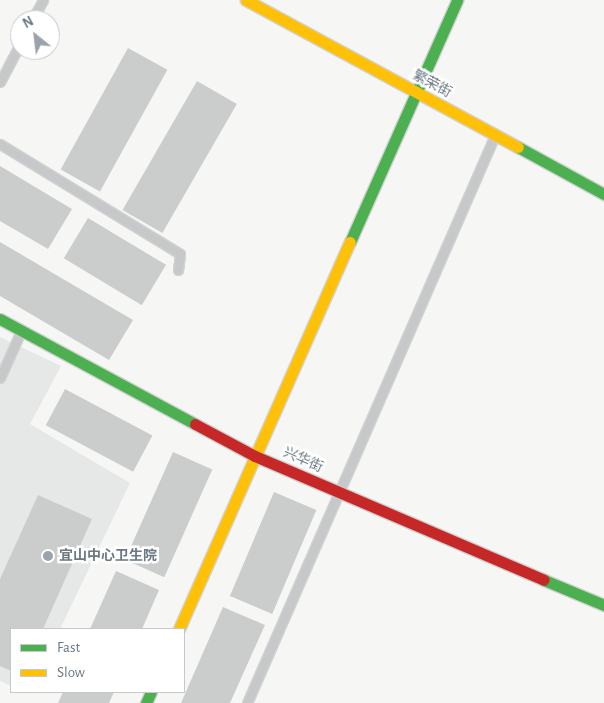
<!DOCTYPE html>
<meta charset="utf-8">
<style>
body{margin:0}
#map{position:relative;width:604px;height:703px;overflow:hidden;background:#f6f6f5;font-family:"Alegreya Sans","Noto Sans SC",sans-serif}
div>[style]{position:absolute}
.built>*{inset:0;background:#e6e8e8}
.building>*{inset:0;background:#cbcdcd;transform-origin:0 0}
.roads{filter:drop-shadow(1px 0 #d1d2d2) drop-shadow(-1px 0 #d1d2d2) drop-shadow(0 1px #d1d2d2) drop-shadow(0 -1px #d1d2d2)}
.lane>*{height:9px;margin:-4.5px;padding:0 4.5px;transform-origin:4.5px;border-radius:4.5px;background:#c7c8c9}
.fast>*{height:11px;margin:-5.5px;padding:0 5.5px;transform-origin:5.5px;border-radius:5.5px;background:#4caf50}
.slow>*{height:11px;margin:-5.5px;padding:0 5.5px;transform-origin:5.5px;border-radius:5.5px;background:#ffc107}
.jam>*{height:11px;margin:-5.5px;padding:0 5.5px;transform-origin:5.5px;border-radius:5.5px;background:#c62828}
.dots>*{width:14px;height:14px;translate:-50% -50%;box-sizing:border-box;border:2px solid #fff;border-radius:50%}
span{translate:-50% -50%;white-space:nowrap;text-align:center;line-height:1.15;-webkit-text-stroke:5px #fff;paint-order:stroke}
.street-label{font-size:14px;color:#697882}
.poi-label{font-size:14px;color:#697882;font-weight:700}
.left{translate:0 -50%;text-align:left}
.legend{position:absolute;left:10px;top:628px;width:175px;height:65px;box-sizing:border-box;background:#fff;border:1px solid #c3c9cd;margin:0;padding:6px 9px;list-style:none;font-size:15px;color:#697882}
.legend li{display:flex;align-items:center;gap:10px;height:25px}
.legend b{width:25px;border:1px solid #c3c9cd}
.north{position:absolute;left:10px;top:10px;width:50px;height:50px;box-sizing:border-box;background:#fff;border:1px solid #c3c9cd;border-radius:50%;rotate:331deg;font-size:14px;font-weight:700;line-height:20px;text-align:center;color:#697882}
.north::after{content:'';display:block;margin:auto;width:18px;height:22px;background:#9aa4aa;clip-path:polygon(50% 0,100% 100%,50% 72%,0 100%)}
</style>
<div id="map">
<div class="built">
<div style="clip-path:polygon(0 337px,61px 366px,30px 424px,130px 483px,60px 629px,11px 629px,11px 686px,0 681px)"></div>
</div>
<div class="building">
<div style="left:128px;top:48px;width:45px;height:139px;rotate:29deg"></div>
<div style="left:197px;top:81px;width:46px;height:149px;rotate:30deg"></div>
<div style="clip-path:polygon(0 166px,72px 209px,48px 249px,0 221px)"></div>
<div style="left:88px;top:218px;width:91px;height:47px;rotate:31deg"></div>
<div style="clip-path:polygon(0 242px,133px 320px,109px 360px,0 296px)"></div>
<div style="left:65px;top:389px;width:99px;height:41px;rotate:28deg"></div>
<div style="left:173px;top:452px;width:43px;height:118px;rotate:24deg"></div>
<div style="left:274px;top:492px;width:46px;height:113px;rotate:23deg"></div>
<div style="clip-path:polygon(38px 495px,92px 519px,43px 629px,11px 629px,11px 671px,0 666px,0 579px)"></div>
<div style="clip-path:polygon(116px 571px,159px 590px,142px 629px,90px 629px)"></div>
<div style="clip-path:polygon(223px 607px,265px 625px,230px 703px,181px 703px)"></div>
<div style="clip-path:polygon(63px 692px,114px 692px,109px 703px,58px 703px)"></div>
</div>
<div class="roads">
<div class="lane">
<div style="left:32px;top:20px;width:23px;rotate:-61deg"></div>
<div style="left:0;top:82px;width:43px;rotate:-62.2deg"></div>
<div style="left:0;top:144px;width:211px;rotate:31.4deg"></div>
<div style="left:180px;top:254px;width:16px;rotate:97deg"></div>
<div style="left:0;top:378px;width:51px;rotate:-65.9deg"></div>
<div style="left:247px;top:703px;width:620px;rotate:-66.41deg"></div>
</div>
<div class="fast">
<div style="left:518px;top:147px;width:98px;rotate:28.7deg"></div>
<div style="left:350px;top:242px;width:265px;rotate:-66.1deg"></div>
<div style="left:0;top:319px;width:221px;rotate:28.3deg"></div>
<div style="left:544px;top:580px;width:65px;rotate:22.6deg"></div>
<div style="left:146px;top:703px;width:12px;rotate:-66deg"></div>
</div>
<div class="slow">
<div style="left:246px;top:0;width:309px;rotate:28.4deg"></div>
<div style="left:179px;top:629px;width:423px;rotate:-66.2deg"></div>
</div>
<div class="jam">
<div style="left:195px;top:424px;width:68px;rotate:28.1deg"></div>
<div style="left:255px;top:456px;width:314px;rotate:23.2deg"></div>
</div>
</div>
<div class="dots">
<div style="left:48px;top:556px;background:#9aa4aa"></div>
</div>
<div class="street-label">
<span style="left:432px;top:84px;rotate:28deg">繁荣街</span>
<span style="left:303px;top:460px;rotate:24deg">兴华街</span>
</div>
<div class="poi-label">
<span class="left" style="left:59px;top:556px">宜山中心卫生院</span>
</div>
<ul class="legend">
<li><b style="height:6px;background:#4caf50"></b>Fast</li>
<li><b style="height:6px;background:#ffc107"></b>Slow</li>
</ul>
<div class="north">N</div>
</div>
